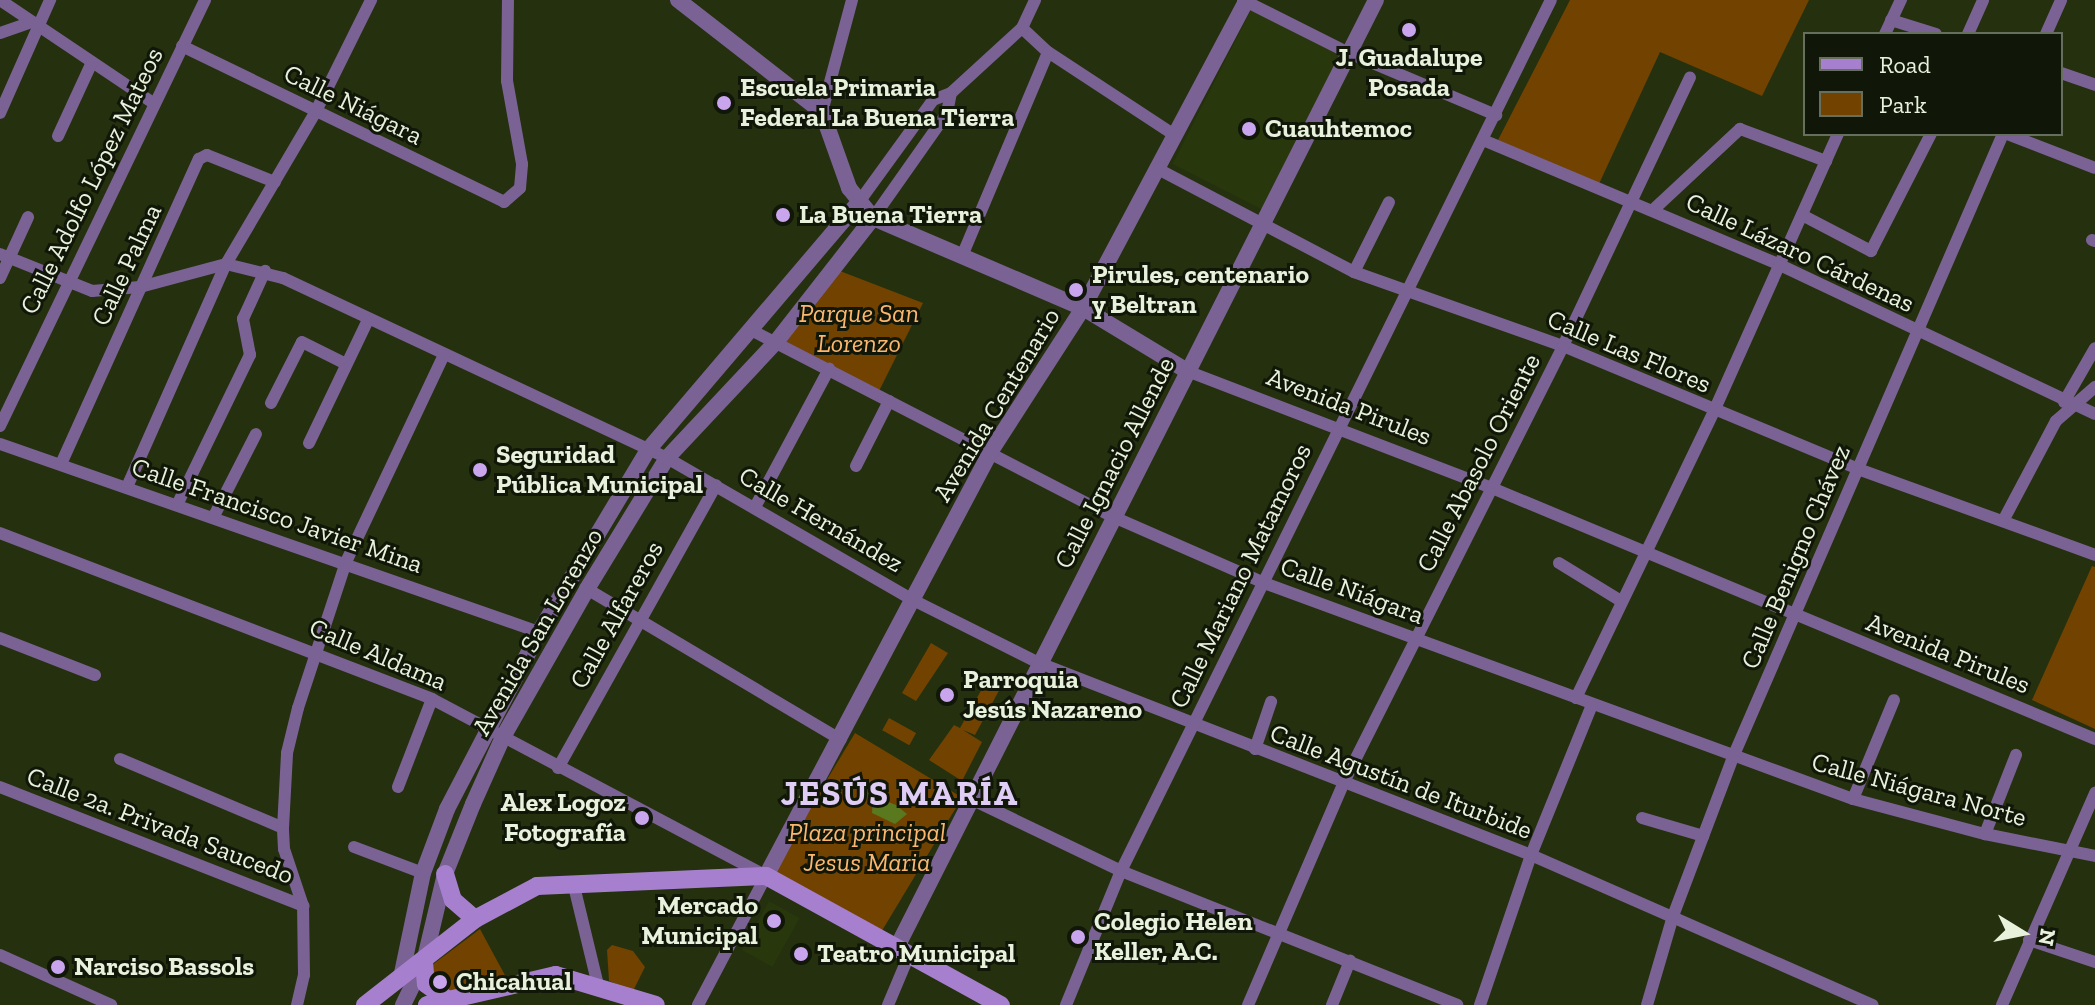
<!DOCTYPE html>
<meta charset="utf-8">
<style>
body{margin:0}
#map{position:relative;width:2095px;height:1005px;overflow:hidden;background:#24300e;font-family:"Zilla Slab",serif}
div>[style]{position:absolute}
.built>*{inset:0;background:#29370d;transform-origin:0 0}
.green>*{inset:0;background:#714200;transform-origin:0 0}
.water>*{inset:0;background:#5a781e}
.minor>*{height:12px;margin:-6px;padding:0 6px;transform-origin:6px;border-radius:6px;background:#7a6294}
.tertiary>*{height:16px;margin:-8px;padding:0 8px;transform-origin:8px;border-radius:8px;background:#7a6294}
.secondary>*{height:18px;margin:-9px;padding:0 9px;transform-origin:9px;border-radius:9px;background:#a77fcf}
.dots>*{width:22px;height:22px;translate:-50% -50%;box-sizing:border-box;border:4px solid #101608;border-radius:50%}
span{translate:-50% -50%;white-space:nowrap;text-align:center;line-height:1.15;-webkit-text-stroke:6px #101608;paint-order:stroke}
.poi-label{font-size:26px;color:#e8f1dc;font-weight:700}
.left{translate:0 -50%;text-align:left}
.right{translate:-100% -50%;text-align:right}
.street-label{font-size:26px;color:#e8f1dc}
.park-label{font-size:26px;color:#fcb76f;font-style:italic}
.district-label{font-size:34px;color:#e0cdf6;font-weight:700;letter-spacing:2px}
.legend{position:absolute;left:1803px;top:32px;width:260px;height:104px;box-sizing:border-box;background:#101608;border:2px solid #666e5d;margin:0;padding:10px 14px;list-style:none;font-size:24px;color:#e8f1dc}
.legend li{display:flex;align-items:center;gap:16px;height:40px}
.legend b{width:40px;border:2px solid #666e5d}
.north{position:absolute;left:1983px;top:893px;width:80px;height:80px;-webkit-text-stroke:6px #101608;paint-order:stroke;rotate:100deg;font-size:22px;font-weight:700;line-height:32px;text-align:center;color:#e8f1dc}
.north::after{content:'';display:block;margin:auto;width:28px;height:36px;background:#e8f1dc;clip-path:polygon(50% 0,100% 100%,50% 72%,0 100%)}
</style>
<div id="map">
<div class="built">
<div style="left:1252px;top:8px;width:100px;height:175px;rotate:27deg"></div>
<div style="left:769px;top:901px;width:35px;height:56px;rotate:29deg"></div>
</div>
<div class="green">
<div style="clip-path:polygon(1570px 0,1809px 0,1762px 96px,1660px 52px,1598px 186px,1498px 140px)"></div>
<div style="clip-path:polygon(840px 271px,923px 303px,879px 391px,783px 340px)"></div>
<div style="clip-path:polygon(2092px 566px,2095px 567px,2095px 729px,2032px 700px)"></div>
<div style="clip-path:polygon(931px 643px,948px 653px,916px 701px,902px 693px)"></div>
<div style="clip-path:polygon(988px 678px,1002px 685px,975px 735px,963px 730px,982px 742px,962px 781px,929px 760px,954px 725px,960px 728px)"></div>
<div style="left:889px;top:718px;width:31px;height:14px;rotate:29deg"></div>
<div style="left:855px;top:733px;width:125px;height:165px;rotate:31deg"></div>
<div style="clip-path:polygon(480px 929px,507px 979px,454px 993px,435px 988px,432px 965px)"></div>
<div style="clip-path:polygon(612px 945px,633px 951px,645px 967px,633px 991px,609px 981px,607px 950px)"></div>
</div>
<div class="water">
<div style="clip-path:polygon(873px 796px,896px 805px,907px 814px,895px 824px,872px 813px)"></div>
</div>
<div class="minor">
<div style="left:0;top:0;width:184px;rotate:33.9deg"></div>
<div style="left:1243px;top:0;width:119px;rotate:26.6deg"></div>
<div style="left:1349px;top:53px;width:160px;rotate:22.9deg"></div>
<div style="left:1891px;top:20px;width:47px;rotate:17.3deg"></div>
<div style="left:1022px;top:28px;width:35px;rotate:43deg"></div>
<div style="left:1048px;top:52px;width:149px;rotate:33.3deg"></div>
<div style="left:0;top:33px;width:34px;rotate:-19deg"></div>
<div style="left:1885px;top:34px;width:38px;rotate:-65deg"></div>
<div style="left:1968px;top:34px;width:37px;rotate:-66deg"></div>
<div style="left:2046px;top:34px;width:37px;rotate:-66deg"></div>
<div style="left:182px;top:46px;width:358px;rotate:25.8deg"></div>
<div style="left:504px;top:202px;width:21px;rotate:-41deg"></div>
<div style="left:520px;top:188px;width:24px;rotate:-85deg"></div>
<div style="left:522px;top:164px;width:84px;rotate:-100.2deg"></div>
<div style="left:507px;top:81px;width:81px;rotate:-89.3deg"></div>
<div style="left:2061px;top:73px;width:36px;rotate:19deg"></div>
<div style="left:822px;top:112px;width:116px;rotate:-75deg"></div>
<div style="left:0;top:113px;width:124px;rotate:-66.1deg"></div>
<div style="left:2007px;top:134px;width:94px;rotate:21.1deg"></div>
<div style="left:58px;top:136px;width:81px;rotate:-65.3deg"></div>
<div style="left:1483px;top:140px;width:322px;rotate:22.8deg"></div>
<div style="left:1780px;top:265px;width:348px;rotate:25.3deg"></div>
<div style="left:1156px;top:168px;width:224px;rotate:27.7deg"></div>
<div style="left:1354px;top:272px;width:222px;rotate:19.5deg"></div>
<div style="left:1563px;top:346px;width:320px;rotate:22.6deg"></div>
<div style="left:1858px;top:469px;width:252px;rotate:19.9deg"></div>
<div style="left:859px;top:202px;width:126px;rotate:-54deg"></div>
<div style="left:933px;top:100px;width:19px;rotate:-21deg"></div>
<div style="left:951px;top:93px;width:96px;rotate:-42.5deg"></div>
<div style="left:1022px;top:28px;width:31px;rotate:-65deg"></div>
<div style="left:1653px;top:210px;width:119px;rotate:-43deg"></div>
<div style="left:1740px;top:129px;width:92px;rotate:20.4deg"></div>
<div style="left:1802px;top:215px;width:78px;rotate:27.6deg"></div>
<div style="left:1871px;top:251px;width:131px;rotate:-62.9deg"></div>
<div style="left:873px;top:218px;width:128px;rotate:-54.8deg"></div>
<div style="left:947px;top:113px;width:20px;rotate:-79deg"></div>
<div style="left:2092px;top:240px;width:3px;rotate:18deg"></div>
<div style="left:0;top:254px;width:99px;rotate:21.9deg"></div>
<div style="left:92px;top:291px;width:48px;rotate:-4.8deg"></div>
<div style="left:140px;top:287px;width:89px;rotate:-15deg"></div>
<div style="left:226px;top:264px;width:59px;rotate:13.8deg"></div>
<div style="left:283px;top:278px;width:424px;rotate:25.1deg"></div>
<div style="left:667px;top:458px;width:286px;rotate:30deg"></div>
<div style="left:915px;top:601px;width:136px;rotate:26.6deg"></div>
<div style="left:1037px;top:662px;width:530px;rotate:21.34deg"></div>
<div style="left:1531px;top:855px;width:373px;rotate:23.7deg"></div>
<div style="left:962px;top:256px;width:221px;rotate:-67.1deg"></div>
<div style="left:1354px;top:272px;width:78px;rotate:-63.4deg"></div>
<div style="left:0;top:278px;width:67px;rotate:-65.3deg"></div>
<div style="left:753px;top:331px;width:408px;rotate:27.3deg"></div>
<div style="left:1116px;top:518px;width:162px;rotate:23.7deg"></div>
<div style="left:1264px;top:583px;width:627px;rotate:20.14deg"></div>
<div style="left:1853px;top:799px;width:137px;rotate:14.9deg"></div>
<div style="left:1985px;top:834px;width:112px;rotate:11.3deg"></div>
<div style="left:1187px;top:371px;width:327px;rotate:21deg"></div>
<div style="left:1492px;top:488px;width:653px;rotate:22.6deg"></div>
<div style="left:2064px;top:402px;width:62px;rotate:-60.1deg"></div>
<div style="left:271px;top:403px;width:68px;rotate:-63.1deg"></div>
<div style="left:302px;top:342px;width:49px;rotate:26.6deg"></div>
<div style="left:0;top:426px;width:473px;rotate:-64.3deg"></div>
<div style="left:309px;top:443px;width:136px;rotate:-64.4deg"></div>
<div style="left:0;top:444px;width:571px;rotate:19.23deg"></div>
<div style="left:61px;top:464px;width:335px;rotate:-65.7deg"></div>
<div style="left:199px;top:159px;width:9px;rotate:-27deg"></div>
<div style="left:207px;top:155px;width:73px;rotate:21.7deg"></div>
<div style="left:856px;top:466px;width:73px;rotate:-63.1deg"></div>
<div style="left:127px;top:487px;width:244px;rotate:-66.1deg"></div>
<div style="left:226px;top:264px;width:178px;rotate:-59.5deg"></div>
<div style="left:316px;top:111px;width:124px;rotate:-63.6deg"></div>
<div style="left:178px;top:503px;width:165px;rotate:-64.1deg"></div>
<div style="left:250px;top:355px;width:37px;rotate:-101deg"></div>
<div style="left:243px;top:319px;width:53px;rotate:-65.4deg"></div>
<div style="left:755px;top:507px;width:157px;rotate:-61.8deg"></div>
<div style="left:214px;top:516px;width:92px;rotate:-62.9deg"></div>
<div style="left:2003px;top:521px;width:113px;rotate:-62.1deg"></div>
<div style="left:2056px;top:421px;width:52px;rotate:-41.1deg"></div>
<div style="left:0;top:533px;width:463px;rotate:21deg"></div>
<div style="left:432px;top:699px;width:378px;rotate:27.9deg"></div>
<div style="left:766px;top:876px;width:146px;rotate:117.8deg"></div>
<div style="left:1559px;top:563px;width:73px;rotate:31.5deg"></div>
<div style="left:587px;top:589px;width:295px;rotate:30.7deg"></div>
<div style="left:0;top:638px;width:102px;rotate:21.3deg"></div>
<div style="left:1576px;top:698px;width:318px;rotate:-64.3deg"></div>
<div style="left:1714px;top:411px;width:303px;rotate:-65.9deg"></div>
<div style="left:1255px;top:749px;width:50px;rotate:-71.2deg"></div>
<div style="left:120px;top:759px;width:177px;rotate:22.9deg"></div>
<div style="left:558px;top:768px;width:324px;rotate:-60.8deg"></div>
<div style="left:0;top:787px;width:326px;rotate:21.4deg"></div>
<div style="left:398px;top:787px;width:94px;rotate:-68.9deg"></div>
<div style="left:971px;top:799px;width:166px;rotate:25.6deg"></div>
<div style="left:1121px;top:871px;width:362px;rotate:21.7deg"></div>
<div style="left:1853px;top:799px;width:107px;rotate:-67.5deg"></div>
<div style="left:1642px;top:818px;width:64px;rotate:16.4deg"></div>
<div style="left:1985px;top:834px;width:85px;rotate:-68.6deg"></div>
<div style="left:354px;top:847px;width:74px;rotate:20.6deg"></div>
<div style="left:573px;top:882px;width:106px;rotate:76.4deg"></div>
<div style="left:2029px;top:940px;width:70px;rotate:18.4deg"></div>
<div style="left:0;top:955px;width:122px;rotate:24.2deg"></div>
<div style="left:297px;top:1005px;width:31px;rotate:-77deg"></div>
<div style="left:304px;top:975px;width:69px;rotate:-90.8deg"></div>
<div style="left:303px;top:906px;width:60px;rotate:-108.4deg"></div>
<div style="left:284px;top:849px;width:21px;rotate:-93deg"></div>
<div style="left:283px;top:828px;width:75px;rotate:-86.9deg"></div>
<div style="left:287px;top:753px;width:46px;rotate:-76.3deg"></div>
<div style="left:298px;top:708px;width:154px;rotate:-71.8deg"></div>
<div style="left:346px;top:562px;width:229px;rotate:-64.7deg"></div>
<div style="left:888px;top:1005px;width:54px;rotate:-67.2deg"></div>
<div style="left:1066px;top:1005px;width:145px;rotate:-67.7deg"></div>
<div style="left:1121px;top:871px;width:971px;rotate:-63.73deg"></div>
<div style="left:1248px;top:1005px;width:243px;rotate:-66.7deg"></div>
<div style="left:1344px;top:782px;width:488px;rotate:-63.3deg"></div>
<div style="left:1563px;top:346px;width:297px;rotate:-64.7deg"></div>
<div style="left:1332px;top:1005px;width:48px;rotate:-67.8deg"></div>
<div style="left:1480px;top:1005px;width:158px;rotate:-71.2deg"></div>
<div style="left:1531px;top:855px;width:162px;rotate:-67.9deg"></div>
<div style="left:1647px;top:1005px;width:93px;rotate:-73.7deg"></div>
<div style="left:1673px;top:916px;width:170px;rotate:-69.3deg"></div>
<div style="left:1733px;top:757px;width:679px;rotate:-66.57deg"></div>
<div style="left:2002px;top:1005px;width:232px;rotate:-66.3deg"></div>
</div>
<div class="tertiary">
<div style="left:678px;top:0;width:182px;rotate:37.9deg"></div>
<div style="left:822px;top:112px;width:81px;rotate:70.4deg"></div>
<div style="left:849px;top:188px;width:38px;rotate:51deg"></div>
<div style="left:873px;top:218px;width:228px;rotate:23.2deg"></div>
<div style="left:1083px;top:308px;width:122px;rotate:31.2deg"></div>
<div style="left:766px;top:876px;width:477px;rotate:-62.1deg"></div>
<div style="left:989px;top:454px;width:174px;rotate:-57.2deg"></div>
<div style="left:1083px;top:308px;width:349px;rotate:-62deg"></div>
<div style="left:897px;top:947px;width:1061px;rotate:-63.17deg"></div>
<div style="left:401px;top:978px;width:107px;rotate:-78.2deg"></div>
<div style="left:423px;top:873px;width:68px;rotate:-69.4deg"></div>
<div style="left:447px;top:809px;width:199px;rotate:-62.5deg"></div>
<div style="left:539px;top:632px;width:212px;rotate:-59.1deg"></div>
<div style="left:648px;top:450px;width:326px;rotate:-49.6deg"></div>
<div style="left:403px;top:1005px;width:48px;rotate:-64deg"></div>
<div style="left:424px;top:962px;width:90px;rotate:-76.6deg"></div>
<div style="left:445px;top:874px;width:75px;rotate:-68.2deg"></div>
<div style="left:473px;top:804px;width:73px;rotate:-65.9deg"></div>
<div style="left:503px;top:737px;width:170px;rotate:-60.4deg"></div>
<div style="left:587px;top:589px;width:153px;rotate:-58.6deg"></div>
<div style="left:667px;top:458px;width:159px;rotate:-46.8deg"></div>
<div style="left:776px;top:342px;width:157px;rotate:-52deg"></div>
</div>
<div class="secondary">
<div style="left:445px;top:874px;width:27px;rotate:73deg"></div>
<div style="left:453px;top:900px;width:29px;rotate:41deg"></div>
<div style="left:424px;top:962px;width:22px;rotate:85deg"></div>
<div style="left:426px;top:984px;width:26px;rotate:36deg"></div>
<div style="left:365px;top:1005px;width:140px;rotate:-38deg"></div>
<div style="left:475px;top:919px;width:70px;rotate:-28deg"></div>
<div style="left:537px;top:886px;width:229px;rotate:-2.5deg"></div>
<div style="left:766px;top:876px;width:268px;rotate:28.8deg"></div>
<div style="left:427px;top:1005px;width:132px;rotate:-13.1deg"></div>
<div style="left:556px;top:975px;width:104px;rotate:16.7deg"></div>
</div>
<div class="dots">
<div style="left:1409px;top:30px;background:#c9a5ee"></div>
<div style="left:724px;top:103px;background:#c9a5ee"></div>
<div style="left:1249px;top:129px;background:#c9a5ee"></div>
<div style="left:783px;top:215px;background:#c9a5ee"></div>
<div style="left:1076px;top:290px;background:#c9a5ee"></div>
<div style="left:480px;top:470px;background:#c9a5ee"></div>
<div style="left:947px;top:695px;background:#c9a5ee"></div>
<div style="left:642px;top:818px;background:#c9a5ee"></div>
<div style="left:774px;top:921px;background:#c9a5ee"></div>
<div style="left:1078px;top:937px;background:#c9a5ee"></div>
<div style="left:801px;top:954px;background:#c9a5ee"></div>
<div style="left:58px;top:967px;background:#c9a5ee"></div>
<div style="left:440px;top:982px;background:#c9a5ee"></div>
</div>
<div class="poi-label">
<span style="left:1409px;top:73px">J. Guadalupe<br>Posada</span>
<span class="left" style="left:740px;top:103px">Escuela Primaria<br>Federal La Buena Tierra</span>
<span class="left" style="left:1265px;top:129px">Cuauhtemoc</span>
<span class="left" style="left:799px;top:215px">La Buena Tierra</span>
<span class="left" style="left:1092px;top:290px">Pirules, centenario<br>y Beltran</span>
<span class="left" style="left:496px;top:470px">Seguridad<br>Pública Municipal</span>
<span class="left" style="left:963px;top:695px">Parroquia<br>Jesús Nazareno</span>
<span class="right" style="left:626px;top:818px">Alex Logoz<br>Fotografía</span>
<span class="right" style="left:758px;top:921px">Mercado<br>Municipal</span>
<span class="left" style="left:1094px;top:937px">Colegio Helen<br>Keller, A.C.</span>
<span class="left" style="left:817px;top:954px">Teatro Municipal</span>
<span class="left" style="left:74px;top:967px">Narciso Bassols</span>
<span class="left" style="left:456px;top:982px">Chicahual</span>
</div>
<div class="street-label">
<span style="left:353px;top:105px;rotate:26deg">Calle Niágara</span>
<span style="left:92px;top:181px;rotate:-64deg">Calle Adolfo López Mateos</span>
<span style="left:1800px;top:253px;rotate:25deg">Calle Lázaro Cárdenas</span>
<span style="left:127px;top:265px;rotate:-65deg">Calle Palma</span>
<span style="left:1629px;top:352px;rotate:23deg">Calle Las Flores</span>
<span style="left:997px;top:405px;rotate:-59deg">Avenida Centenario</span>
<span style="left:1349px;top:407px;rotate:21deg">Avenida Pirules</span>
<span style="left:1115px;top:463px;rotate:-63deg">Calle Ignacio Allende</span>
<span style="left:1479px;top:463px;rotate:-63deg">Calle Abasolo Oriente</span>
<span style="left:277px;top:516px;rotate:19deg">Calle Francisco Javier Mina</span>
<span style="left:821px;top:520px;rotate:30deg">Calle Hernández</span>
<span style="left:1796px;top:557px;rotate:-67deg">Calle Benigno Chávez</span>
<span style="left:1241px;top:576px;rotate:-64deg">Calle Mariano Matamoros</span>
<span style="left:1352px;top:591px;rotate:20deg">Calle Niágara</span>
<span style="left:617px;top:615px;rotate:-61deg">Calle Alfareros</span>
<span style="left:538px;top:632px;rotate:-60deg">Avenida San Lorenzo</span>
<span style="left:1948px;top:654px;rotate:22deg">Avenida Pirules</span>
<span style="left:378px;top:655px;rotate:23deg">Calle Aldama</span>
<span style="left:1401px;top:782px;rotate:21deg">Calle Agustín de Iturbide</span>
<span style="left:1919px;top:790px;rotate:15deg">Calle Niágara Norte</span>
<span style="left:160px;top:826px;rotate:21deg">Calle 2a. Privada Saucedo</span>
</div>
<div class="park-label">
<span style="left:859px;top:329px">Parque San<br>Lorenzo</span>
<span style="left:867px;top:848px">Plaza principal<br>Jesus Maria</span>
</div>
<div class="district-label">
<span style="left:900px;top:794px">JESÚS MARÍA</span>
</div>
<ul class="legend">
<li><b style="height:10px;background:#a77fcf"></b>Road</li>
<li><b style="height:22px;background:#714200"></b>Park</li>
</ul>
<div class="north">N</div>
</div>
